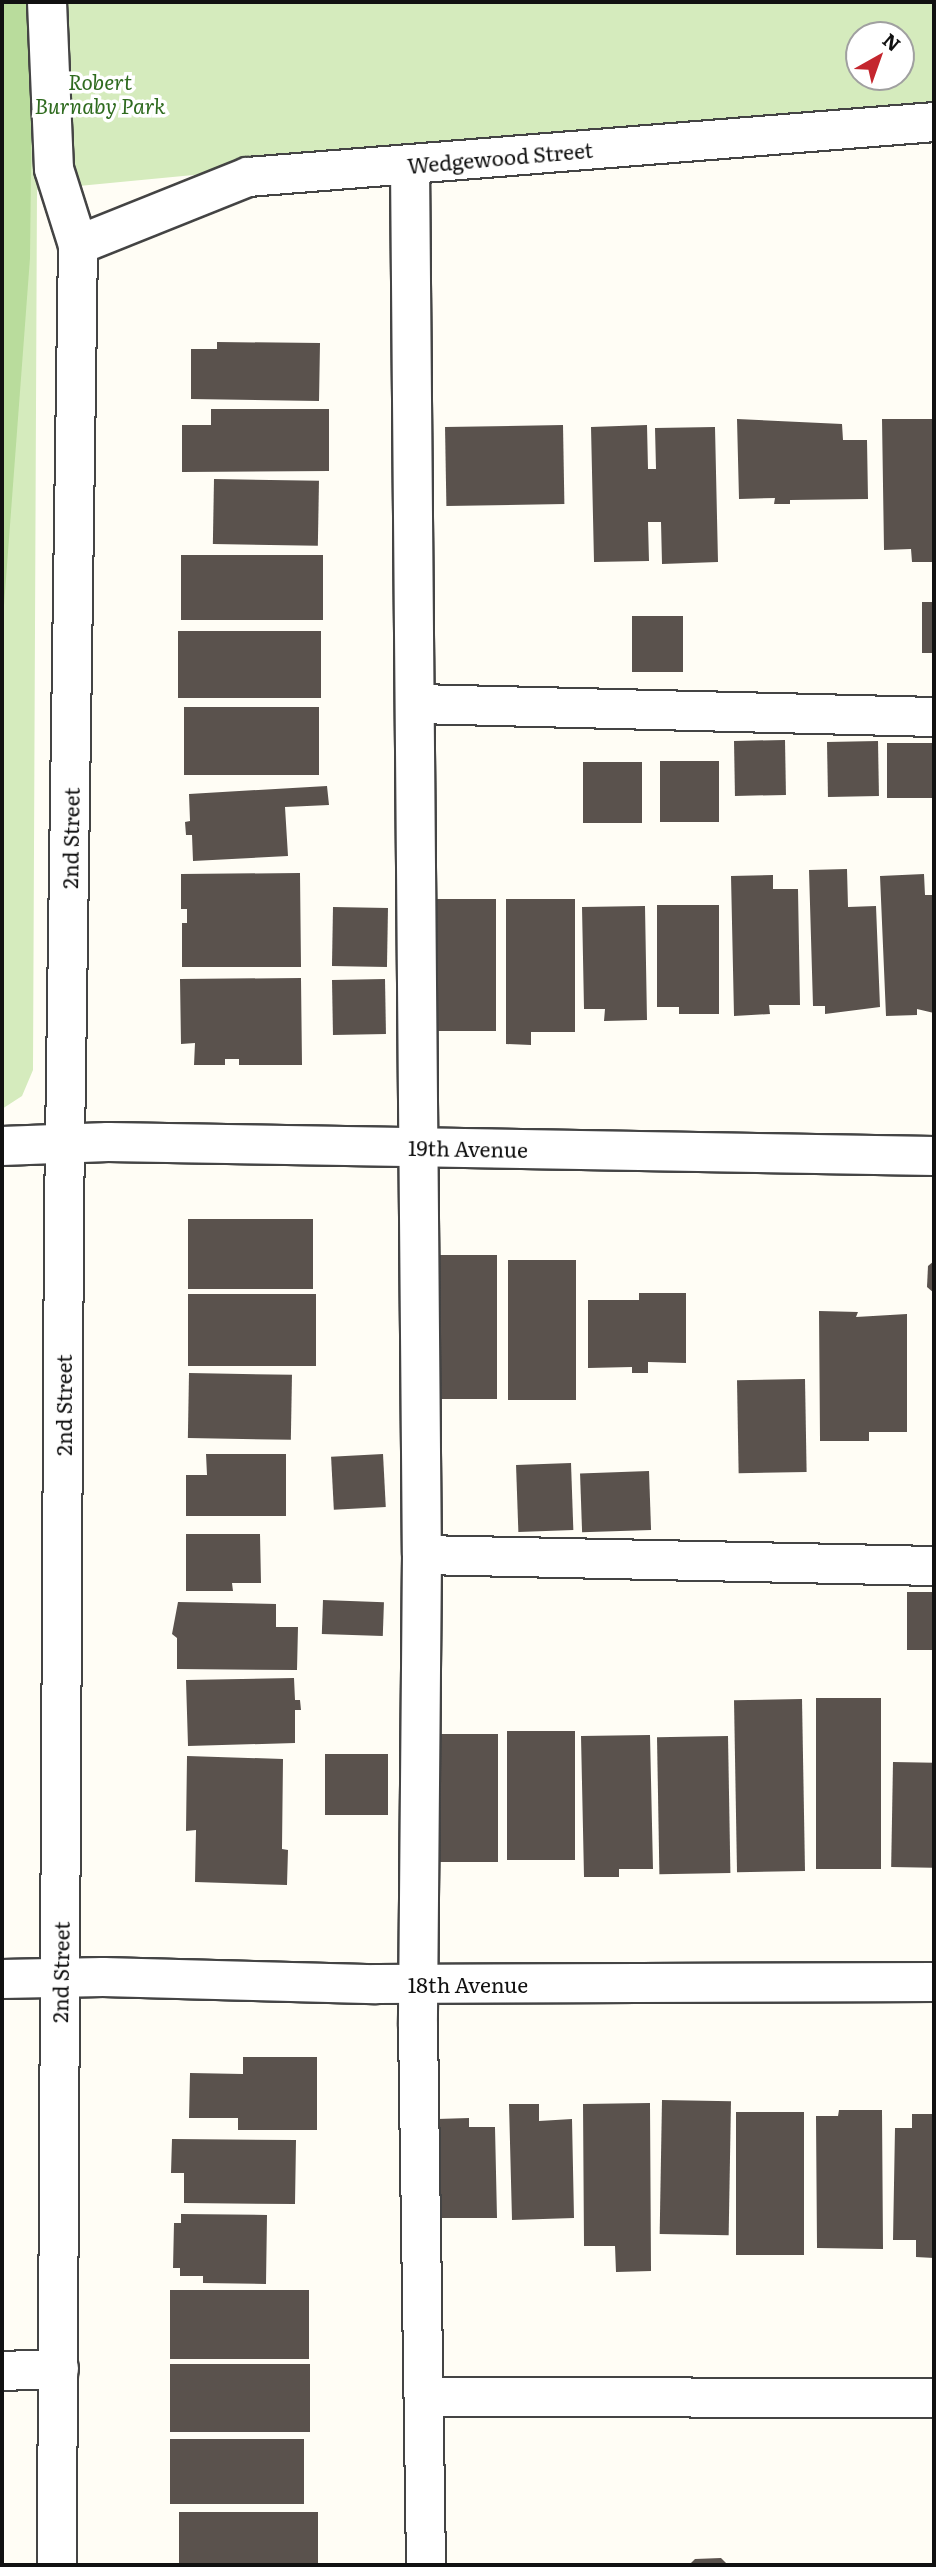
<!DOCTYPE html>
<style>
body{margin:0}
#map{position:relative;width:936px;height:2567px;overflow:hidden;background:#fffdf5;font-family:Literata,serif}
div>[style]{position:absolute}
.green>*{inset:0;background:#d5ebbd}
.forest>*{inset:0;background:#b9dc9c}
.building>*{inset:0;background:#5a524d;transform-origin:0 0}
.roads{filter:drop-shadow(2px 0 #444) drop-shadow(-2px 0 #444) drop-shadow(0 2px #444) drop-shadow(0 -2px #444)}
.minor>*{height:38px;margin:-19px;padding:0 19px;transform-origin:19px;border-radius:19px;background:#fff}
span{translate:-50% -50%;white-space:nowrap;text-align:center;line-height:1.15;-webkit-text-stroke:7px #fff;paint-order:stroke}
.park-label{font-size:21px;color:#2f6b1f;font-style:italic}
.street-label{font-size:21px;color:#111}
.frame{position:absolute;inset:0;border:4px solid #111;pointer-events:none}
.north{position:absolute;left:845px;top:21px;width:70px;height:70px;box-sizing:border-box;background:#fff;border:2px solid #a0a0a0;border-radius:50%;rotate:40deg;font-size:19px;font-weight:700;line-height:28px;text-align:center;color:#111}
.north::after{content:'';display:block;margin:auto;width:24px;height:32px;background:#c4262e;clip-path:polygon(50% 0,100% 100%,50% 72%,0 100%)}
</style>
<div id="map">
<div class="green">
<div style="clip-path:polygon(evenodd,2px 2px,934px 2px,934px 104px,37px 190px,33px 1070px,22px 1096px,2px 1109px,2px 2px,859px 35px,901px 35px,901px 77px,859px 77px,859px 35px)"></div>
</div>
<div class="forest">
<div style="clip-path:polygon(2px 2px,33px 2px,30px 258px,2px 632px)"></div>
</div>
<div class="building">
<div style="clip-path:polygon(217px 342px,320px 343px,319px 401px,191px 399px,191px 349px,217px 349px)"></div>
<div style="clip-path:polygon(211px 409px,329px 409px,329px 471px,182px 472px,182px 425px,211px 425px)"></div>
<div style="clip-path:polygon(737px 419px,842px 424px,843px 440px,867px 440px,868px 499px,790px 500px,790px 504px,774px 504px,775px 498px,739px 499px)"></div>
<div style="clip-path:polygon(882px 419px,934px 419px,934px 562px,912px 562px,911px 549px,884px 550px)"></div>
<div style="left:563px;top:425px;width:79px;height:118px;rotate:89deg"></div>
<div style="clip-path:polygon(647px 425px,648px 469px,656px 469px,655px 428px,715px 427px,718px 562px,662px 564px,661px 522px,648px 522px,649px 561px,594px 562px,591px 427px)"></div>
<div style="left:214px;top:479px;width:105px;height:65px;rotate:1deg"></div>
<div style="left:323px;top:555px;width:65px;height:142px;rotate:90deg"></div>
<div style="left:922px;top:602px;width:12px;height:51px"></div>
<div style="left:632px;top:616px;width:51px;height:56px"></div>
<div style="left:178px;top:631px;width:143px;height:67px"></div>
<div style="left:184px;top:707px;width:135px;height:68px"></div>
<div style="left:785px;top:740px;width:55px;height:51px;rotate:89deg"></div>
<div style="left:878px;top:741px;width:55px;height:51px;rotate:89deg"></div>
<div style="left:887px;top:743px;width:47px;height:55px"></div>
<div style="left:719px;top:761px;width:61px;height:59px;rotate:90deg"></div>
<div style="left:583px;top:762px;width:59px;height:61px"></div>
<div style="clip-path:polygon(327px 786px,329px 805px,285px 807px,288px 856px,193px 861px,192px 835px,186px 835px,185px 822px,190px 821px,189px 794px)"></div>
<div style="clip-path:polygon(847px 869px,848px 907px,876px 906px,880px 1007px,825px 1014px,825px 1006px,813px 1006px,809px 870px)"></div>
<div style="clip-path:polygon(300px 873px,301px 967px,182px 967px,182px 923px,187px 923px,187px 909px,181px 909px,181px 874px)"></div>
<div style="clip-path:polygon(924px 874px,925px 895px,934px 895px,934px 1013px,917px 1009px,917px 1015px,886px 1016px,880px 876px)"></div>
<div style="clip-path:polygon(773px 875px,773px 889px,798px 889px,800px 1005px,769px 1005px,770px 1014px,734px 1016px,731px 876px)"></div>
<div style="left:429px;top:899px;width:67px;height:132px"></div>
<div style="clip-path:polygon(506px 899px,575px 899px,575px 1032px,531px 1032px,531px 1045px,506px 1044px)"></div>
<div style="clip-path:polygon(657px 905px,719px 905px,719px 1014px,679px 1014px,679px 1007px,657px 1007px)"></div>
<div style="clip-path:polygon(645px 906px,647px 1020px,604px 1021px,605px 1009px,584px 1009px,582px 907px)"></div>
<div style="left:333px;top:907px;width:55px;height:59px;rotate:1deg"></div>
<div style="clip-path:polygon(301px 978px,302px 1065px,239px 1065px,239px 1059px,225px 1059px,225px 1065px,194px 1065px,195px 1043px,181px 1044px,180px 979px)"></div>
<div style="left:385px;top:979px;width:55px;height:53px;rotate:89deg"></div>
<div style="left:188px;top:1219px;width:125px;height:70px"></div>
<div style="left:497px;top:1255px;width:144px;height:63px;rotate:90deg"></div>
<div style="left:508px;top:1260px;width:68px;height:140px"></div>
<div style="clip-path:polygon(934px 1261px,934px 1293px,927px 1287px,928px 1266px)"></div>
<div style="clip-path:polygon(639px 1293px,686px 1293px,686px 1363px,648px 1362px,648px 1373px,632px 1373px,632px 1367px,588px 1368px,588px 1300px,639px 1300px)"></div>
<div style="left:316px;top:1294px;width:72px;height:128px;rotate:90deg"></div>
<div style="clip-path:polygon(819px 1311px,858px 1312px,856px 1317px,907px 1314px,907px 1432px,869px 1432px,869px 1441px,820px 1441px)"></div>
<div style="left:189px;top:1373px;width:103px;height:65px;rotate:1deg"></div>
<div style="left:805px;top:1379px;width:93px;height:68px;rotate:89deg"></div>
<div style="clip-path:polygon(206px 1454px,286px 1454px,286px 1516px,186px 1516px,186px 1475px,207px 1475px)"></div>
<div style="left:383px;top:1454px;width:53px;height:52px;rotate:87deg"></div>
<div style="left:571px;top:1463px;width:67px;height:55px;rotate:88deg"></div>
<div style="left:649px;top:1471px;width:59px;height:69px;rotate:88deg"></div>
<div style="clip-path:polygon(186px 1534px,260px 1534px,261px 1583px,232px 1583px,233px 1591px,186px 1591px)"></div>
<div style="left:907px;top:1592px;width:27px;height:58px"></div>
<div style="left:323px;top:1600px;width:61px;height:34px;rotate:2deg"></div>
<div style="clip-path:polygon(178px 1602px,276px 1604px,276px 1627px,298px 1627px,297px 1670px,177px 1669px,177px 1638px,172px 1634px)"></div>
<div style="clip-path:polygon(294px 1678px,295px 1700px,300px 1700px,301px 1710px,295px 1710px,295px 1743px,188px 1746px,186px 1680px)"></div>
<div style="left:816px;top:1698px;width:65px;height:171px"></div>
<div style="left:802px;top:1699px;width:172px;height:68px;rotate:89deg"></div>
<div style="left:507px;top:1731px;width:68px;height:129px"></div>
<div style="left:430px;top:1734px;width:68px;height:128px"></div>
<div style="clip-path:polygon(650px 1735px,653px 1869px,619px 1869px,619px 1877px,584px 1877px,581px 1736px)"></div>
<div style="left:728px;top:1736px;width:137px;height:71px;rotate:89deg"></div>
<div style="left:325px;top:1754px;width:63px;height:61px"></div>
<div style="clip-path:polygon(187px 1756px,283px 1759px,282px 1849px,288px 1850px,287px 1885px,195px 1882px,196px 1830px,186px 1831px)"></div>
<div style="left:893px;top:1762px;width:41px;height:105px;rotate:1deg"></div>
<div style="clip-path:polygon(243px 2057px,317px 2057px,317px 2130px,238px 2130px,238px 2118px,189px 2118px,190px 2073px,243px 2074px)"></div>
<div style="left:662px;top:2100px;width:69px;height:134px;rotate:1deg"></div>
<div style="clip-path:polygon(650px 2103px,651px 2271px,616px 2272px,615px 2246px,584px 2246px,583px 2104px)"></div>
<div style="clip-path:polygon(509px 2104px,539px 2104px,539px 2121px,572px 2119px,574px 2218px,512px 2220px)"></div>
<div style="clip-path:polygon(839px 2110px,882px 2110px,883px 2249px,817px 2248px,816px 2116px,838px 2116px)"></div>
<div style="left:804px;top:2112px;width:143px;height:68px;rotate:90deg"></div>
<div style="clip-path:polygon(912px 2114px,934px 2114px,934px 2258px,916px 2257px,916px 2240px,893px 2240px,895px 2128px,912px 2128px)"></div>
<div style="clip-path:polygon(469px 2118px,469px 2127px,495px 2127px,497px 2218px,435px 2218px,437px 2119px)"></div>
<div style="clip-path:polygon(172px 2139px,296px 2140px,295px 2204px,184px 2203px,184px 2173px,171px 2173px)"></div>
<div style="clip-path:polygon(181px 2214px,267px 2215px,266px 2284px,203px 2283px,203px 2276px,180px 2276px,180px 2268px,173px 2268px,174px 2223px,181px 2223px)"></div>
<div style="left:170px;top:2290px;width:139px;height:69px"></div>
<div style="left:170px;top:2364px;width:140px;height:68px"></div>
<div style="left:170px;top:2439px;width:134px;height:65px"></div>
<div style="left:179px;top:2512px;width:139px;height:53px"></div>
<div style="clip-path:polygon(721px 2558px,728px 2565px,689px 2565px,695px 2559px)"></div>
</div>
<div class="roads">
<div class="minor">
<div style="left:47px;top:2px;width:167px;rotate:87.6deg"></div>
<div style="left:54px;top:169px;width:80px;rotate:72.5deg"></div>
<div style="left:78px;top:245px;width:964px;rotate:90.83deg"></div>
<div style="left:64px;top:1209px;width:1356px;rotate:90.3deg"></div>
<div style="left:410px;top:165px;width:1390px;rotate:89.51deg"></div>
<div style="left:422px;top:1555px;width:471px;rotate:90.5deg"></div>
<div style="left:418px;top:2026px;width:539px;rotate:89.15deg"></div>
<div style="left:78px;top:245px;width:183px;rotate:-21.8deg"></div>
<div style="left:248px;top:177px;width:688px;rotate:-4.58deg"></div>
<div style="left:417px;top:704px;width:517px;rotate:1.44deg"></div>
<div style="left:2px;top:1146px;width:106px;rotate:-2.2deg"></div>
<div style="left:108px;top:1142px;width:826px;rotate:0.97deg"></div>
<div style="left:422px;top:1555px;width:512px;rotate:1.23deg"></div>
<div style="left:2px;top:1979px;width:101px;rotate:-1.1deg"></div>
<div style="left:103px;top:1977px;width:273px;rotate:1.5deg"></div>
<div style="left:376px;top:1984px;width:558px;rotate:-0.21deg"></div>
<div style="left:2px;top:2371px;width:57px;rotate:-2deg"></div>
<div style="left:426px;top:2397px;width:508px;rotate:0.11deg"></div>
</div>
</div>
<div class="park-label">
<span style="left:100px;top:93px">Robert<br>Burnaby Park</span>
</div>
<div class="street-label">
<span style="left:500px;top:157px;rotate:-5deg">Wedgewood Street</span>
<span style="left:70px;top:838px;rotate:-89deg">2nd Street</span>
<span style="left:468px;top:1148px;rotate:1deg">19th Avenue</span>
<span style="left:63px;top:1405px;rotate:-90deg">2nd Street</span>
<span style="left:60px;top:1972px;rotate:-89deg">2nd Street</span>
<span style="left:468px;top:1984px">18th Avenue</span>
</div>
<div class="frame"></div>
<div class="north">N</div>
</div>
